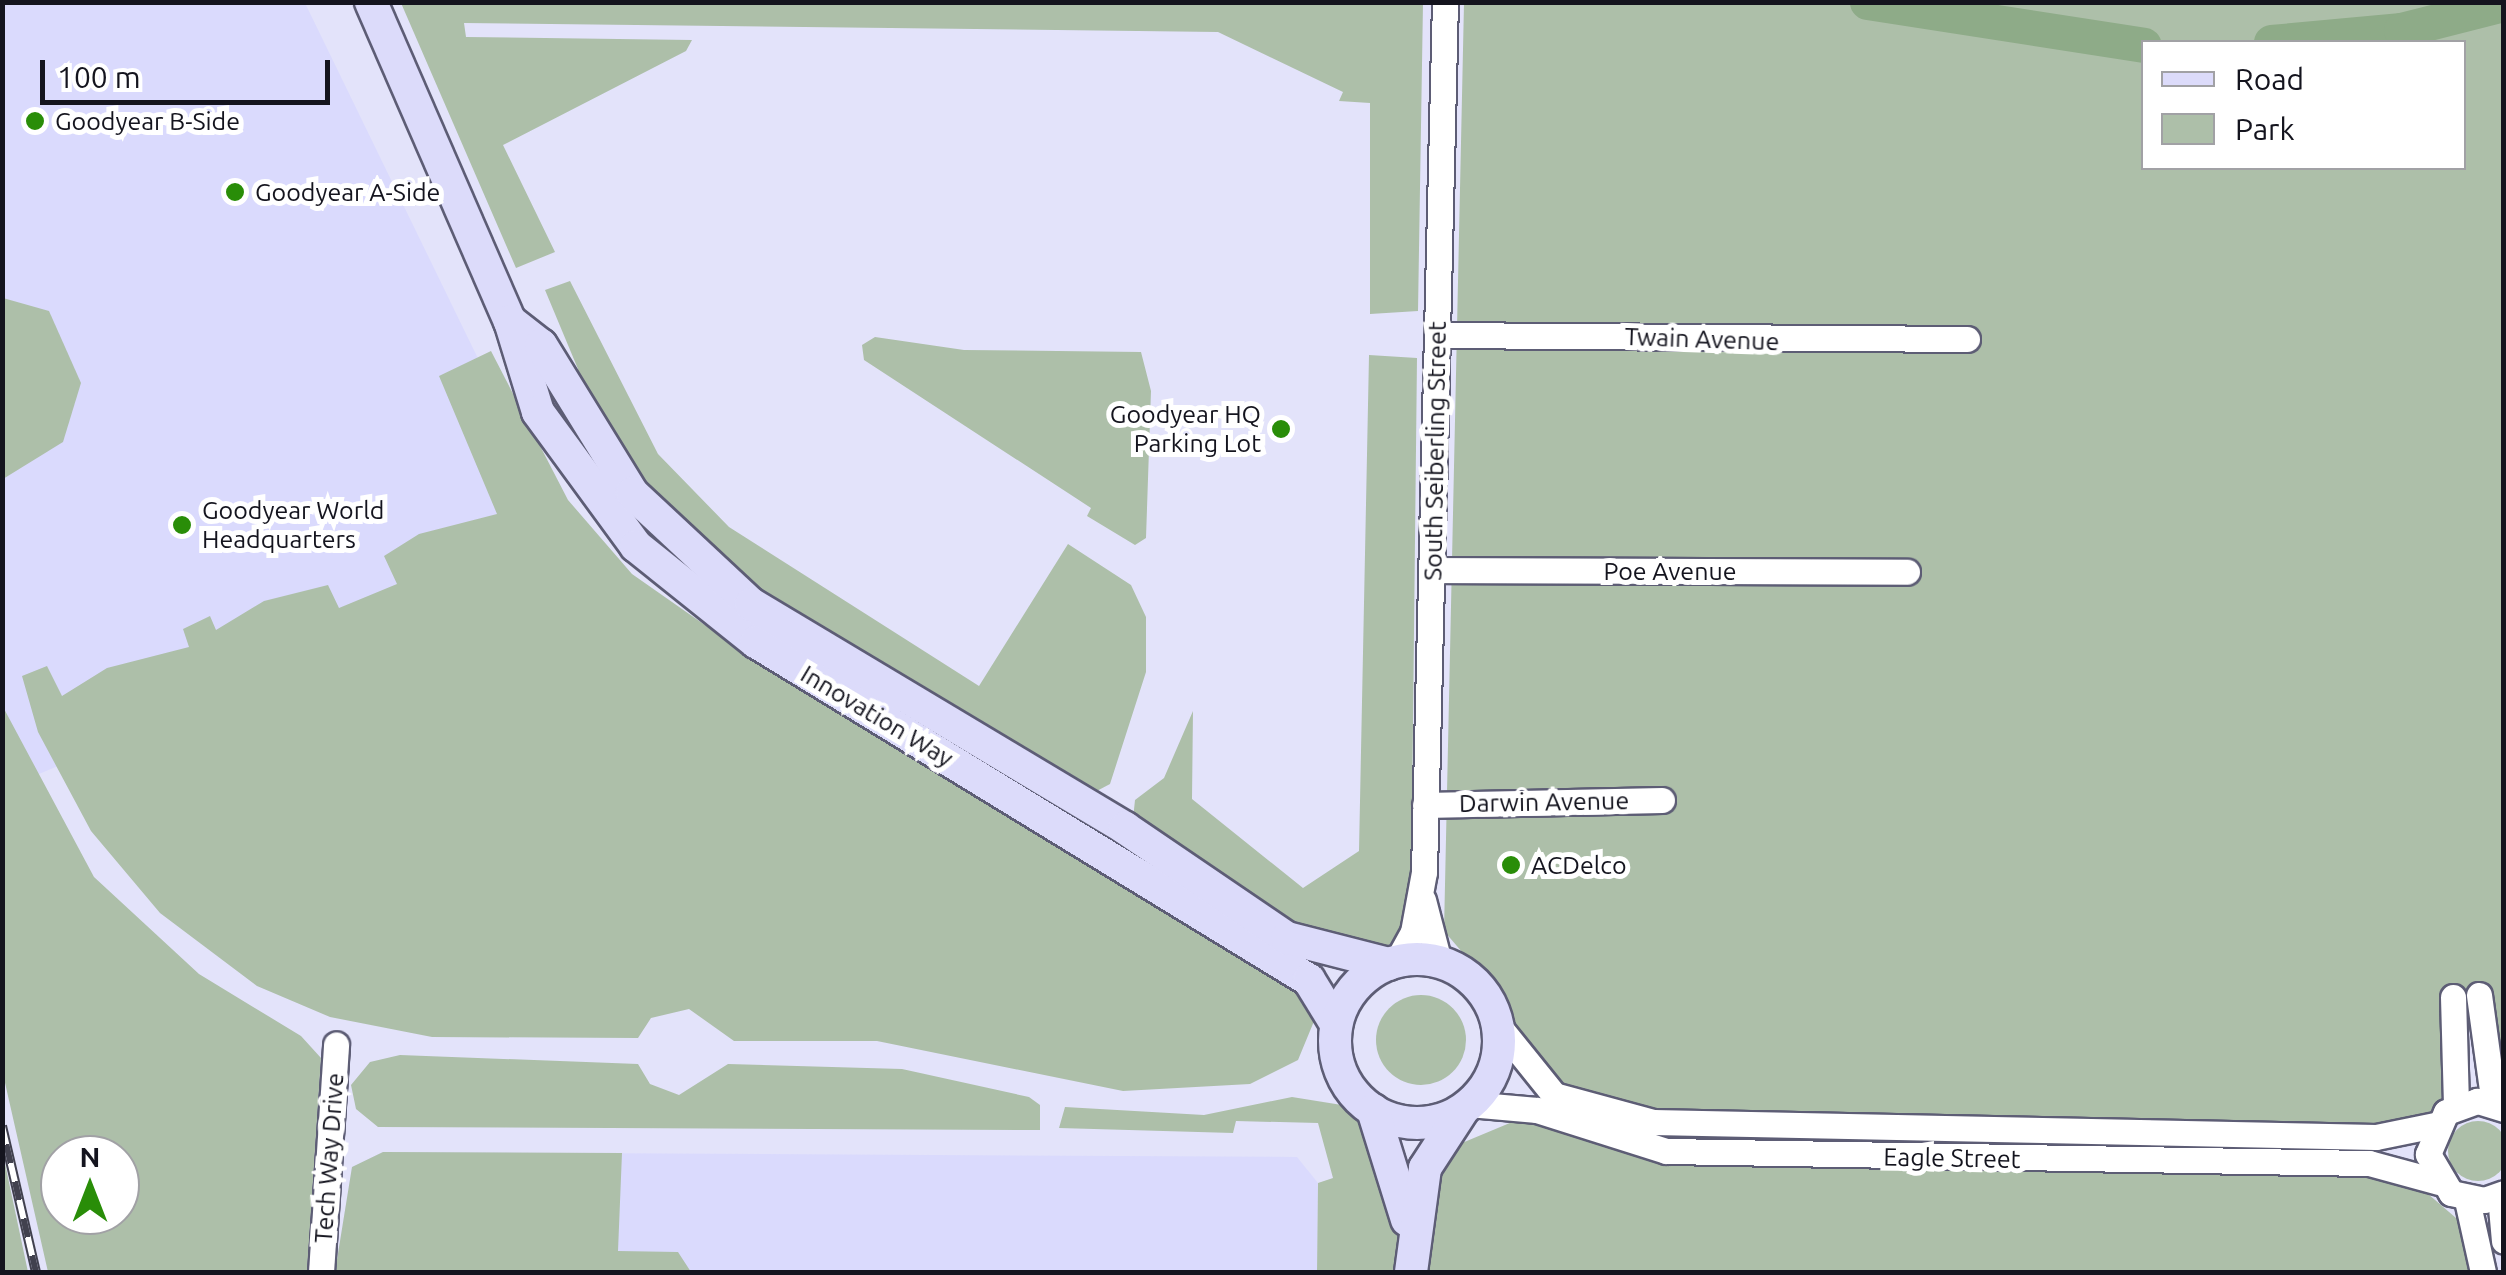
<!DOCTYPE html>
<style>
body{margin:0}
#map{position:relative;width:2506px;height:1275px;overflow:hidden;background:#e3e3fa;font-family:Ubuntu,sans-serif}
div>[style]{position:absolute}
.built>*{inset:0;background:#dadafd}
.green>*{inset:0;background:#adbfa9}
.round{border-radius:50%}
.river>*{height:35px;margin:-17.5px;padding:0 17.5px;transform-origin:17.5px;border-radius:17.5px;background:#8eab88}
.roads{filter:drop-shadow(2px 0 #5d5d75) drop-shadow(-2px 0 #5d5d75) drop-shadow(0 2px #5d5d75) drop-shadow(0 -2px #5d5d75)}
.minor>*{height:25px;margin:-12.5px;padding:0 12.5px;transform-origin:12.5px;border-radius:12.5px;background:#fff}
.major>*{height:32px;margin:-16px;padding:0 16px;transform-origin:16px;border-radius:16px;background:#dcdbfa}
.major>.ring{margin:-16px;padding:0;box-sizing:content-box;background:none;border:32px solid #dcdbfa;border-radius:50%}
.rail>*{height:10px;margin-top:-5px;transform-origin:0;background:repeating-linear-gradient(90deg,#fff 0 19px,#41414e 0 38px);box-sizing:border-box;border-block:2px solid #41414e}
.dots>*{width:28px;height:28px;translate:-50% -50%;box-sizing:border-box;border:5px solid #fff;border-radius:50%}
span{translate:-50% -50%;white-space:nowrap;text-align:center;line-height:1.15;-webkit-text-stroke:10px #fff;paint-order:stroke}
.poi-label{font-size:25px;color:#14141e}
.left{translate:0 -50%;text-align:left}
.right{translate:-100% -50%;text-align:right}
.street-label{font-size:25px;color:#14141e}
.frame{position:absolute;inset:0;border:5px solid #14141e;pointer-events:none}
.legend{position:absolute;left:2141px;top:40px;width:325px;height:130px;box-sizing:border-box;background:#fff;border:2px solid #a1a1a5;margin:0;padding:12px 18px;list-style:none;font-size:30px;color:#14141e}
.legend li{display:flex;align-items:center;gap:20px;height:50px}
.legend b{width:50px;border:2px solid #a1a1a5}
.north{position:absolute;left:40px;top:1135px;width:100px;height:100px;box-sizing:border-box;background:#fff;border:2px solid #a1a1a5;border-radius:50%;rotate:0deg;font-size:28px;font-weight:700;line-height:40px;text-align:center;color:#14141e}
.north::after{content:'';display:block;margin:auto;width:35px;height:45px;background:#298d08;clip-path:polygon(50% 0,100% 100%,50% 72%,0 100%)}
.scale{position:absolute;left:40px;top:60px;width:290px;height:45px;box-sizing:border-box;border:5px solid #14141e;border-top:0;padding-left:12px;font-size:30px;line-height:35px;white-space:nowrap;color:#14141e;-webkit-text-stroke:8px #fff;paint-order:stroke}
</style>
<div id="map">
<div class="built">
<div style="clip-path:polygon(3px 3px,305px 3px,541px 488px,592px 543px,3px 789px)"></div>
<div style="clip-path:polygon(383px 1152px,1297px 1157px,1318px 1183px,1317px 1272px,335px 1272px,352px 1167px)"></div>
</div>
<div class="green">
<div style="clip-path:polygon(401px 3px,1423px 3px,1418px 311px,1370px 314px,1370px 103px,1339px 101px,1343px 92px,1218px 32px,464px 23px,466px 37px,692px 40px,686px 51px,503px 145px,555px 252px,516px 268px)"></div>
<div style="clip-path:polygon(evenodd,1464px 3px,2503px 3px,2503px 1071px,2488px 988px,2443px 998px,2453px 1073px,2441px 1109px,2389px 1130px,1690px 1116px,1585px 1102px,1551px 1086px,1499px 995px,1444px 931px,1464px 3px,2144px 42px,2464px 42px,2464px 168px,2144px 168px,2144px 42px)"></div>
<div style="clip-path:polygon(570px 281px,658px 454px,729px 527px,979px 686px,1068px 544px,1131px 585px,1146px 617px,1146px 672px,1110px 784px,1093px 793px,745px 582px,627px 468px,567px 373px,578px 369px,545px 290px)"></div>
<div style="clip-path:polygon(3px 298px,49px 311px,81px 383px,63px 442px,3px 479px)"></div>
<div style="clip-path:polygon(875px 337px,964px 350px,1141px 352px,1151px 391px,1146px 538px,1135px 545px,1087px 516px,1091px 508px,864px 360px,862px 345px)"></div>
<div style="clip-path:polygon(491px 351px,568px 500px,632px 574px,752px 658px,1281px 969px,1317px 1014px,1298px 1060px,1250px 1084px,1123px 1091px,877px 1041px,734px 1041px,689px 1009px,651px 1018px,638px 1038px,432px 1037px,330px 1017px,257px 986px,160px 913px,91px 831px,38px 732px,22px 676px,47px 666px,62px 696px,107px 668px,189px 647px,183px 629px,210px 616px,216px 630px,264px 601px,328px 585px,339px 608px,397px 584px,384px 556px,419px 534px,497px 514px,439px 376px)"></div>
<div style="clip-path:polygon(1369px 355px,1417px 358px,1411px 905px,1398px 939px,1385px 947px,1298px 937px,1133px 819px,1135px 800px,1164px 778px,1193px 711px,1192px 799px,1303px 888px,1359px 851px)"></div>
<div style="clip-path:polygon(evenodd,2px 705px,94px 877px,199px 974px,301px 1036px,321px 1058px,307px 1272px,48px 1272px,3px 1074px,2px 705px,60px 1155px,120px 1155px,120px 1215px,60px 1215px,60px 1155px)"></div>
<div class="round" style="left:1376px;top:995px;width:90px;height:90px"></div>
<div style="clip-path:polygon(400px 1055px,638px 1064px,650px 1084px,679px 1095px,728px 1064px,902px 1069px,1029px 1097px,1040px 1105px,1040px 1130px,378px 1127px,356px 1109px,351px 1085px,370px 1062px)"></div>
<div style="clip-path:polygon(1292px 1097px,1348px 1106px,1366px 1120px,1401px 1208px,1402px 1272px,1317px 1272px,1318px 1183px,1333px 1178px,1318px 1123px,1236px 1121px,1233px 1133px,1059px 1128px,1065px 1107px,1204px 1115px)"></div>
<div style="clip-path:polygon(1517px 1120px,1563px 1124px,1671px 1159px,2399px 1169px,2463px 1224px,2478px 1272px,1429px 1272px,1432px 1199px,1450px 1148px)"></div>
<div class="round" style="left:2448px;top:1121px;width:60px;height:60px"></div>
<div style="clip-path:polygon(383px 1152px,622px 1153px,618px 1251px,678px 1252px,691px 1272px,335px 1272px,352px 1167px)"></div>
<div style="clip-path:polygon(3px 1154px,28px 1272px,3px 1272px)"></div>
</div>
<div class="river">
<div style="left:1867px;top:2px;width:280px;rotate:8.8deg"></div>
<div style="left:2271px;top:42px;width:131px;rotate:-5.3deg"></div>
<div style="left:2401px;top:30px;width:106px;rotate:-14.2deg"></div>
</div>
<div class="roads">
<div class="minor">
<div style="left:1437px;top:335px;width:530px;rotate:0.43deg"></div>
<div style="left:1433px;top:570px;width:474px;rotate:0.2deg"></div>
<div style="left:1425px;top:805px;width:237px;rotate:-1.2deg"></div>
<div style="left:1423px;top:900px;width:64px;rotate:75.5deg"></div>
<div style="left:1397px;top:961px;width:33px;rotate:-61deg"></div>
<div style="left:1413px;top:932px;width:61px;rotate:-79.6deg"></div>
<div style="left:1424px;top:872px;width:870px;rotate:-88.62deg"></div>
<div style="left:2479px;top:995px;width:110px;rotate:82.2deg"></div>
<div style="left:2453px;top:997px;width:110px;rotate:88.4deg"></div>
<div style="left:1497px;top:1024px;width:91px;rotate:51.2deg"></div>
<div style="left:1554px;top:1095px;width:103px;rotate:15.3deg"></div>
<div style="left:1653px;top:1122px;width:723px;rotate:1.19deg"></div>
<div style="left:2376px;top:1137px;width:60px;rotate:-11.5deg"></div>
<div style="left:1469px;top:1104px;width:68px;rotate:5deg"></div>
<div style="left:1537px;top:1110px;width:135px;rotate:17.6deg"></div>
<div style="left:1666px;top:1151px;width:703px;rotate:0.98deg"></div>
<div style="left:2369px;top:1163px;width:73px;rotate:15.2deg"></div>
<div style="left:2504px;top:1109px;width:28px;rotate:-163deg"></div>
<div style="left:2477px;top:1101px;width:33px;rotate:160deg"></div>
<div style="left:2446px;top:1112px;width:46px;rotate:113.2deg"></div>
<div style="left:2428px;top:1154px;width:45px;rotate:59.5deg"></div>
<div style="left:2451px;top:1193px;width:34px;rotate:12deg"></div>
<div style="left:2484px;top:1200px;width:21px;rotate:-19deg"></div>
<div style="left:2500px;top:1196px;width:45px;rotate:84.9deg"></div>
<div style="left:2467px;top:1200px;width:74px;rotate:77.5deg"></div>
<div style="left:321px;top:1272px;width:228px;rotate:-86.2deg"></div>
</div>
<div class="major">
<div style="left:371px;top:2px;width:348px;rotate:66.5deg"></div>
<div style="left:510px;top:321px;width:95px;rotate:72.9deg"></div>
<div style="left:538px;top:412px;width:166px;rotate:53.8deg"></div>
<div style="left:636px;top:546px;width:154px;rotate:38.7deg"></div>
<div style="left:756px;top:642px;width:648px;rotate:31.43deg"></div>
<div style="left:1309px;top:980px;width:52px;rotate:58.5deg"></div>
<div style="left:510px;top:321px;width:39px;rotate:38deg"></div>
<div style="left:541px;top:345px;width:174px;rotate:58.4deg"></div>
<div style="left:632px;top:493px;width:163px;rotate:43deg"></div>
<div style="left:751px;top:604px;width:436px;rotate:30.9deg"></div>
<div style="left:1125px;top:828px;width:196px;rotate:34.2deg"></div>
<div style="left:1287px;top:938px;width:105px;rotate:14.3deg"></div>
<div class="ring" style="left:1335px;top:959px;width:132px;height:132px"></div>
<div style="left:1373px;top:1110px;width:115px;rotate:72.8deg"></div>
<div style="left:1411px;top:1272px;width:105px;rotate:-82.3deg"></div>
<div style="left:1425px;top:1168px;width:68px;rotate:-57deg"></div>
</div>
</div>
<div class="rail">
<div style="left:2px;top:1126px;width:150px;rotate:76.9deg"></div>
</div>
<div class="dots">
<div style="left:35px;top:121px;background:#298d08"></div>
<div style="left:235px;top:192px;background:#298d08"></div>
<div style="left:1281px;top:429px;background:#298d08"></div>
<div style="left:182px;top:525px;background:#298d08"></div>
<div style="left:1511px;top:865px;background:#298d08"></div>
</div>
<div class="poi-label">
<span class="left" style="left:55px;top:121px">Goodyear B-Side</span>
<span class="left" style="left:255px;top:192px">Goodyear A-Side</span>
<span class="right" style="left:1261px;top:429px">Goodyear HQ<br>Parking Lot</span>
<span class="left" style="left:202px;top:525px">Goodyear World<br>Headquarters</span>
<span class="left" style="left:1531px;top:865px">ACDelco</span>
</div>
<div class="street-label">
<span style="left:1702px;top:339px;rotate:2deg">Twain Avenue</span>
<span style="left:1435px;top:451px;rotate:-89deg">South Seiberling Street</span>
<span style="left:1670px;top:571px">Poe Avenue</span>
<span style="left:877px;top:716px;rotate:31deg">Innovation Way</span>
<span style="left:1544px;top:802px;rotate:-1deg">Darwin Avenue</span>
<span style="left:329px;top:1158px;rotate:-86deg">Tech Way Drive</span>
<span style="left:1952px;top:1158px;rotate:1deg">Eagle Street</span>
</div>
<div class="frame"></div>
<ul class="legend">
<li><b style="height:12px;background:#dcdbfa"></b>Road</li>
<li><b style="height:28px;background:#adbfa9"></b>Park</li>
</ul>
<div class="north">N</div>
<div class="scale">100 m</div>
</div>
